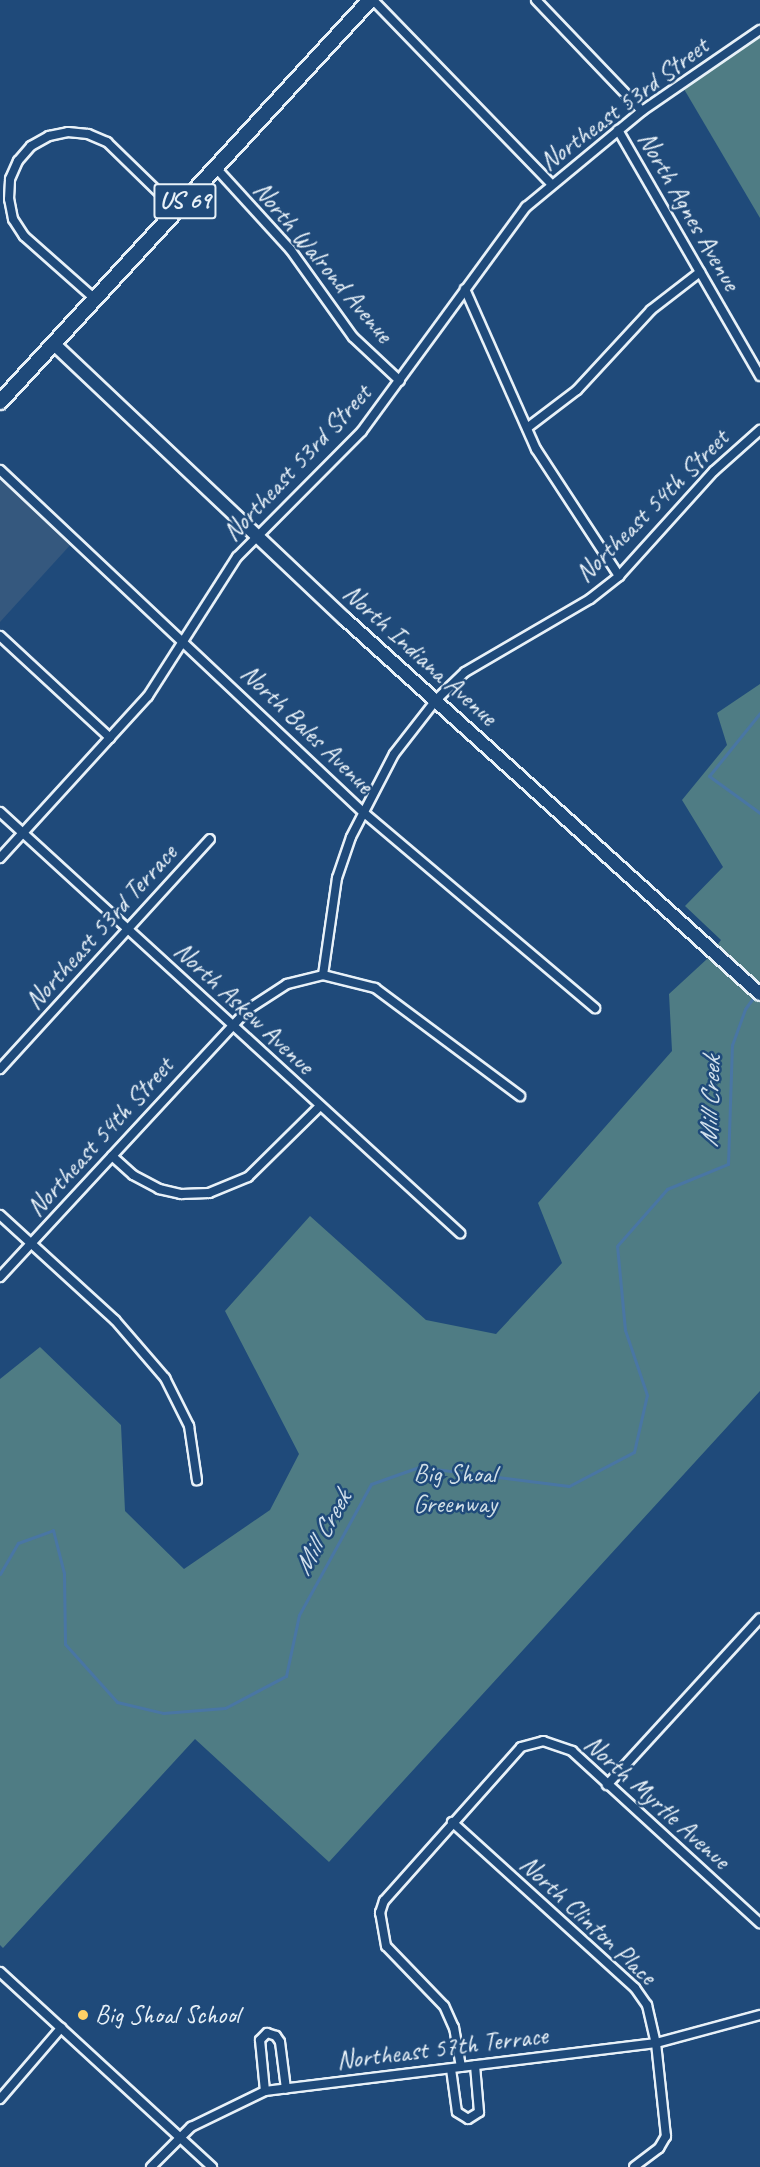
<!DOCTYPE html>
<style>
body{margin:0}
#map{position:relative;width:760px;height:2167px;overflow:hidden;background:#1f4a7a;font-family:Caveat,sans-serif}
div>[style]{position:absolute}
.built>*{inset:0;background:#35587e}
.green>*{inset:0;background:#4f7c84}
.stream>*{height:3px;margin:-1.5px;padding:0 1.5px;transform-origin:1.5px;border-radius:1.5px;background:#4976a4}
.roads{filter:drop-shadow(2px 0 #e8f1f8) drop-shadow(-2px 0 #e8f1f8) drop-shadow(0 2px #e8f1f8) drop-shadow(0 -2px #e8f1f8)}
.street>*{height:8px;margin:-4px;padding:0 4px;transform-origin:4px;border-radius:4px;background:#1f4a7a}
.secondary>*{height:12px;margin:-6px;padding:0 6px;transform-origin:6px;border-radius:6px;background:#1f4a7a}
.primary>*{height:14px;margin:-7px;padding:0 7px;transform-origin:7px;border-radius:7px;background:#1f4a7a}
.dots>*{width:16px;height:16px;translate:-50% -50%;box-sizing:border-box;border:3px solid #1f4a7a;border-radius:50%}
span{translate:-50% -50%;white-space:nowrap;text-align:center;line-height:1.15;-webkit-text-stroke:5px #1f4a7a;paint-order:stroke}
.shield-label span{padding:2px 4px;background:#1f4a7a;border:2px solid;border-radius:4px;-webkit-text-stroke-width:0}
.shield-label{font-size:24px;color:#e8f1f8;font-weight:700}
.street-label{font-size:26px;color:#e8f1f8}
.park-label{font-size:26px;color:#d1dfe7}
.poi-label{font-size:26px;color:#e8f1f8}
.left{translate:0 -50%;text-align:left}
.water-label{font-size:27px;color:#d0dfeb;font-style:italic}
</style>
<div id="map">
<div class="built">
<div style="clip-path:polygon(0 475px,73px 542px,0 622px)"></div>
</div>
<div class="green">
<div style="clip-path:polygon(760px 36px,760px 218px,681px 84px)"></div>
<div style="clip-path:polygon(760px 684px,760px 1391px,329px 1862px,195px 1739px,3px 1948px,0 1945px,0 1379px,40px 1347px,121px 1425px,125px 1511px,184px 1569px,270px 1510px,299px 1454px,225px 1311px,310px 1216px,426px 1320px,496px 1334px,562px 1263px,538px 1203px,672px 1051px,669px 994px,707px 959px,721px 940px,685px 906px,723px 867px,682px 800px,727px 745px,717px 713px)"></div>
</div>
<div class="stream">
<div style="left:760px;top:713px;width:81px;rotate:129deg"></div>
<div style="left:709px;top:776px;width:63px;rotate:36deg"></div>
<div style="left:0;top:1574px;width:36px;rotate:-60deg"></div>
<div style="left:18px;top:1543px;width:37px;rotate:-20deg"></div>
<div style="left:53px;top:1530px;width:44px;rotate:75.7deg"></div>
<div style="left:64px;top:1573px;width:71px;rotate:89.2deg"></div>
<div style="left:65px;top:1644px;width:78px;rotate:48.1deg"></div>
<div style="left:117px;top:1702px;width:47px;rotate:13.4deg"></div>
<div style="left:163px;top:1713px;width:62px;rotate:-4.6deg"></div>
<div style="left:225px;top:1708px;width:69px;rotate:-27.7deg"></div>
<div style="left:286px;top:1676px;width:62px;rotate:-78deg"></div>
<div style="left:299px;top:1615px;width:149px;rotate:-61.2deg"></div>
<div style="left:371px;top:1484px;width:51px;rotate:-19.5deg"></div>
<div style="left:419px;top:1467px;width:151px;rotate:7.2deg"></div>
<div style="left:569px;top:1486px;width:73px;rotate:-27.6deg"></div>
<div style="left:634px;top:1452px;width:58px;rotate:-77.2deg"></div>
<div style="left:647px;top:1395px;width:69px;rotate:-108.7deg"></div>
<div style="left:625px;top:1330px;width:84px;rotate:-95.4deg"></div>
<div style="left:617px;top:1246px;width:76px;rotate:-48.7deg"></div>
<div style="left:667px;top:1189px;width:66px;rotate:-22.3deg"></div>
<div style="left:728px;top:1164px;width:119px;rotate:-88.1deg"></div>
<div style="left:732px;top:1045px;width:38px;rotate:-70deg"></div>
<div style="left:745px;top:1009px;width:17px;rotate:-54deg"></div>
</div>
<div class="roads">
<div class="street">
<div style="left:373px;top:0;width:256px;rotate:45.9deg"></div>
<div style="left:536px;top:0;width:153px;rotate:46.3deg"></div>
<div style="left:618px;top:130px;width:284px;rotate:60deg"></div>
<div style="left:216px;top:168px;width:110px;rotate:47.6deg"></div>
<div style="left:290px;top:249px;width:108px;rotate:54.4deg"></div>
<div style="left:353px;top:337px;width:64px;rotate:43.1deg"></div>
<div style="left:465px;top:289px;width:175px;rotate:66.1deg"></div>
<div style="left:536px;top:449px;width:152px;rotate:56.8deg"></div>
<div style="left:95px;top:299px;width:95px;rotate:-138.4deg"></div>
<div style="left:24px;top:236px;width:20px;rotate:-123deg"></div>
<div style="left:13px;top:219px;width:20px;rotate:-101deg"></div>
<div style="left:9px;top:199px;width:20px;rotate:-87deg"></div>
<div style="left:10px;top:179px;width:20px;rotate:-66deg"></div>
<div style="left:18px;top:161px;width:20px;rotate:-49deg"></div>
<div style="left:31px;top:146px;width:21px;rotate:-29deg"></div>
<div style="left:49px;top:136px;width:19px;rotate:-12deg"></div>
<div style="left:68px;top:132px;width:20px;rotate:6deg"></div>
<div style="left:88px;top:134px;width:21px;rotate:23deg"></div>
<div style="left:107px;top:142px;width:98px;rotate:44.2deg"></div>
<div style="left:527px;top:428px;width:63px;rotate:-37.2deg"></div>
<div style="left:577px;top:390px;width:109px;rotate:-47.2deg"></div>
<div style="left:651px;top:310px;width:62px;rotate:-37.8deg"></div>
<div style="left:0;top:470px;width:499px;rotate:43.3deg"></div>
<div style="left:363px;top:812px;width:304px;rotate:40.2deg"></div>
<div style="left:0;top:636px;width:150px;rotate:42.8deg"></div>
<div style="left:0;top:812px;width:624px;rotate:42.47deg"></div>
<div style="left:0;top:858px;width:219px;rotate:-47.6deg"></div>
<div style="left:148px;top:696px;width:165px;rotate:-57.4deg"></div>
<div style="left:237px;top:557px;width:177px;rotate:-45.2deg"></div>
<div style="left:362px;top:431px;width:278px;rotate:-53.8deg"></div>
<div style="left:526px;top:207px;width:151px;rotate:-39.6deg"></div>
<div style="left:642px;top:111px;width:143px;rotate:-34.5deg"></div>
<div style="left:323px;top:975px;width:98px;rotate:-81.8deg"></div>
<div style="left:337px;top:878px;width:43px;rotate:-71.1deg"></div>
<div style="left:351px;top:837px;width:93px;rotate:-62.6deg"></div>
<div style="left:394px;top:754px;width:68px;rotate:-52.1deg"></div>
<div style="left:436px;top:700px;width:40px;rotate:-44deg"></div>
<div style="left:465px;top:672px;width:145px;rotate:-30.3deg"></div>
<div style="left:590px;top:599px;width:37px;rotate:-38deg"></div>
<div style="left:619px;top:576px;width:142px;rotate:-47.9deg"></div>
<div style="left:714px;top:471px;width:62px;rotate:-41.7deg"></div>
<div style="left:0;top:1069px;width:311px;rotate:-47.6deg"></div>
<div style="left:112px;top:1156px;width:28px;rotate:42deg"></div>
<div style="left:133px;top:1175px;width:30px;rotate:28deg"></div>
<div style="left:159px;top:1189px;width:23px;rotate:13deg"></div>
<div style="left:181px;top:1194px;width:28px;rotate:-2deg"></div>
<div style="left:209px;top:1193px;width:42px;rotate:-22.3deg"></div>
<div style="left:248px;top:1177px;width:101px;rotate:-44.6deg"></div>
<div style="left:0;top:1215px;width:156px;rotate:42.4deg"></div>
<div style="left:115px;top:1320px;width:77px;rotate:49.2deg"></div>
<div style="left:165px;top:1378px;width:54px;rotate:63.4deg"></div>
<div style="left:189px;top:1426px;width:55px;rotate:81.6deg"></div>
<div style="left:0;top:1277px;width:364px;rotate:-47.2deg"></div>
<div style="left:247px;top:1010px;width:48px;rotate:-33deg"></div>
<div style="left:287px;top:984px;width:37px;rotate:-14deg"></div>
<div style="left:323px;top:975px;width:54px;rotate:14deg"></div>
<div style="left:375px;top:988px;width:181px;rotate:36.7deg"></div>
<div style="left:607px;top:1785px;width:226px;rotate:-47.5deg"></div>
<div style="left:452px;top:1822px;width:247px;rotate:42.2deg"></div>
<div style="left:635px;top:1988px;width:21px;rotate:55deg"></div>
<div style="left:647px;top:2005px;width:39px;rotate:77deg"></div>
<div style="left:656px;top:2043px;width:94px;rotate:83.9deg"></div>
<div style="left:666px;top:2136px;width:14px;rotate:120deg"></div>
<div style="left:659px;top:2148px;width:31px;rotate:143deg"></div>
<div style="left:0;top:1972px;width:288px;rotate:42.6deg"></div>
<div style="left:461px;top:2067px;width:40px;rotate:-100deg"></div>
<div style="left:454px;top:2028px;width:24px;rotate:-114deg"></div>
<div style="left:444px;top:2006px;width:83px;rotate:-134deg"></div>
<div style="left:386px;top:1946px;width:34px;rotate:-100deg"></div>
<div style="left:380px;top:1913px;width:13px;rotate:-72deg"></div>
<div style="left:384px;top:1901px;width:206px;rotate:-48.3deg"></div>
<div style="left:521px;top:1747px;width:23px;rotate:-15deg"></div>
<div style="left:543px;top:1741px;width:31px;rotate:19deg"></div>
<div style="left:572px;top:1751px;width:255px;rotate:42.5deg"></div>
<div style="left:451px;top:2069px;width:43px;rotate:82.1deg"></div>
<div style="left:457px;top:2112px;width:13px;rotate:32deg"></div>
<div style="left:468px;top:2119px;width:13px;rotate:-32deg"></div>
<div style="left:479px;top:2112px;width:47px;rotate:-94.9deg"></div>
<div style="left:265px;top:2091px;width:51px;rotate:-95.6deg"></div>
<div style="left:260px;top:2040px;width:10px;rotate:-45deg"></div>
<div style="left:267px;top:2033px;width:9px;rotate:18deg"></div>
<div style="left:276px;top:2036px;width:7px;rotate:56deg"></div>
<div style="left:280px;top:2042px;width:47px;rotate:82.7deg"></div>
<div style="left:0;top:2099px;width:94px;rotate:-49.3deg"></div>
<div style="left:151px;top:2167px;width:57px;rotate:-45deg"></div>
<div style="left:191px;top:2127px;width:82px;rotate:-25.9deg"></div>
<div style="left:265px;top:2091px;width:394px;rotate:-7deg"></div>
<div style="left:656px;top:2043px;width:108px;rotate:-15.1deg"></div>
</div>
<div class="secondary">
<div style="left:54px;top:344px;width:400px;rotate:43.4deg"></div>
<div style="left:345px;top:619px;width:559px;rotate:42.1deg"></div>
</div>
<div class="primary">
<div style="left:0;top:402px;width:546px;rotate:-47.37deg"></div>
</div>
</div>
<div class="dots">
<div style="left:83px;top:2015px;background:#ffd166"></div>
</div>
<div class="shield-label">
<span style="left:185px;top:201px">US 69</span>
</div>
<div class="street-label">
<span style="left:624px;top:104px;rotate:-37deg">Northeast 53rd Street</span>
<span style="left:689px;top:211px;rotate:60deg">North Agnes Avenue</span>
<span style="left:323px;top:262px;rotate:50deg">North Walrond Avenue</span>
<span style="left:297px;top:463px;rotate:-47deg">Northeast 53rd Street</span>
<span style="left:652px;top:506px;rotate:-45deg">Northeast 54th Street</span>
<span style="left:420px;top:655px;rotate:42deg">North Indiana Avenue</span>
<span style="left:307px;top:729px;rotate:44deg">North Bales Avenue</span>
<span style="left:101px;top:927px;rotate:-48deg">Northeast 53rd Terrace</span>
<span style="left:244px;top:1008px;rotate:43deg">North Askew Avenue</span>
<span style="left:100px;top:1137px;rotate:-48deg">Northeast 54th Street</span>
<span style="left:657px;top:1802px;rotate:42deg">North Myrtle Avenue</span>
<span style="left:588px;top:1920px;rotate:43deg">North Clinton Place</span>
<span style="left:442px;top:2048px;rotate:-7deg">Northeast 57th Terrace</span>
</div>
<div class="park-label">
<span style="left:455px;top:1489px">Big Shoal<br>Greenway</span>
</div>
<div class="poi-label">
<span class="left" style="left:95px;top:2015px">Big Shoal School</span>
</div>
<div class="water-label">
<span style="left:710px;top:1102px;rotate:-88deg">Mill Creek</span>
<span style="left:322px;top:1533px;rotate:-61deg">Mill Creek</span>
</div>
</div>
